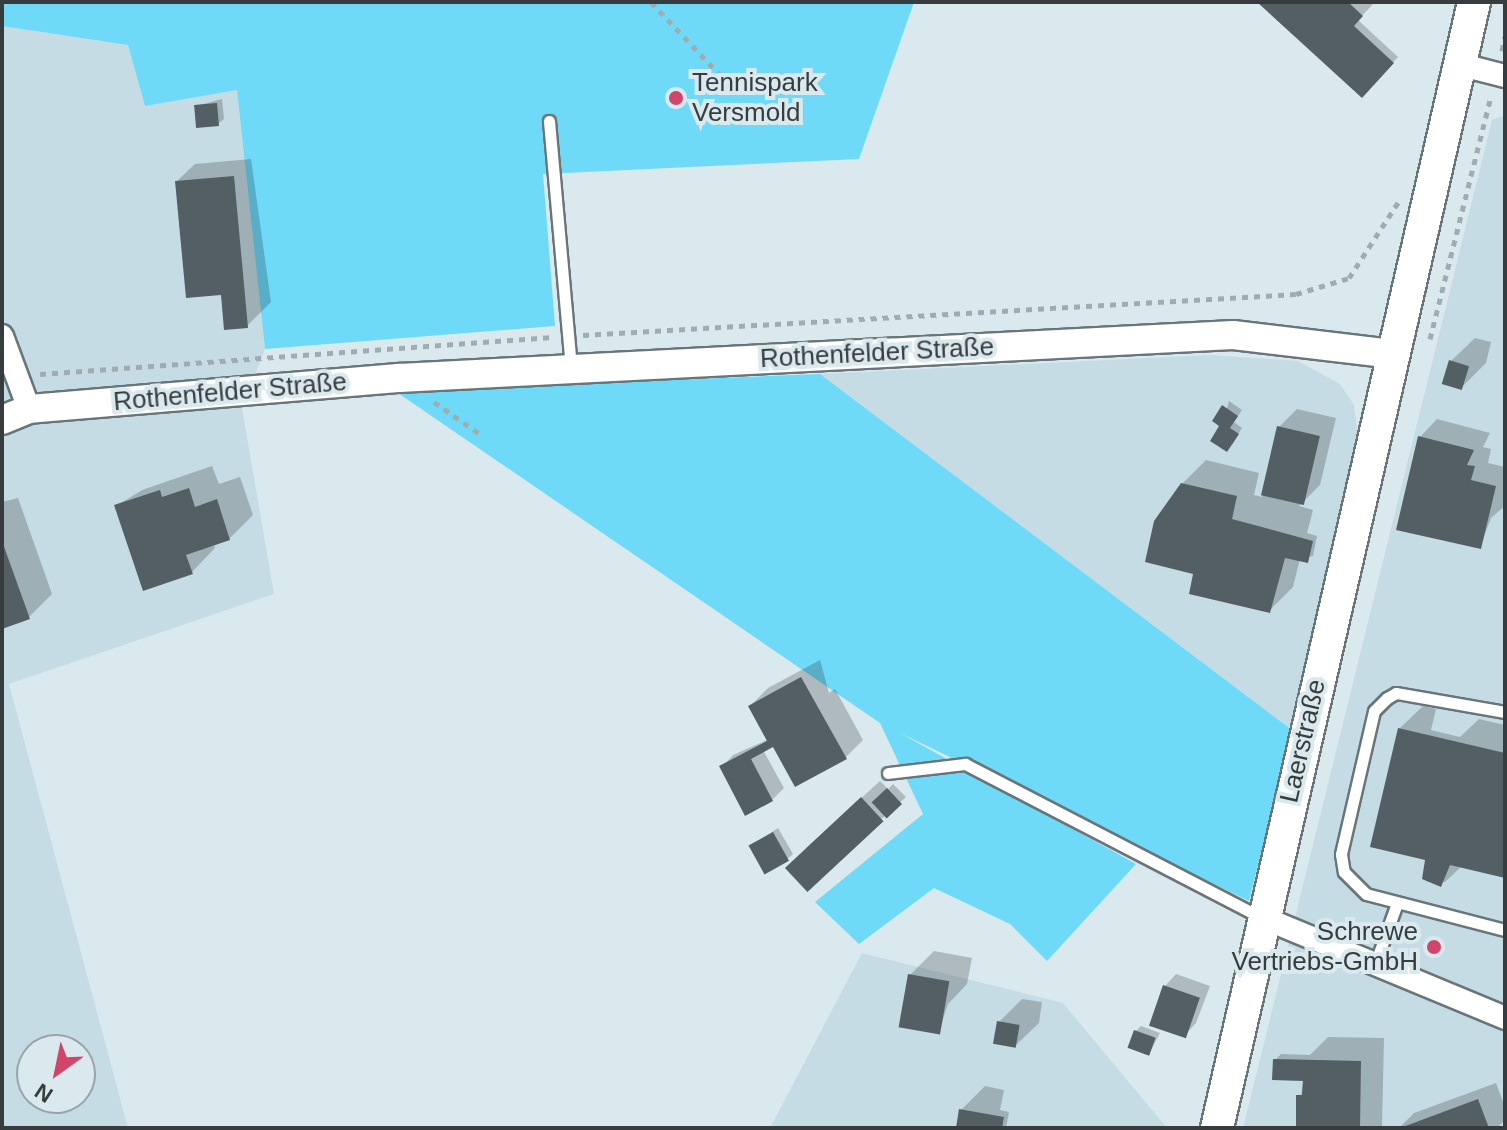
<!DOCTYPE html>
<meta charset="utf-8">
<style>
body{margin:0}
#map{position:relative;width:1507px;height:1130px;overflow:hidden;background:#dae9ee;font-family:Arial,sans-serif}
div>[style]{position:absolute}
.built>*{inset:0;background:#c6dce4}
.green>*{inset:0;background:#6edaf8}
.shadow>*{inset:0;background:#0003}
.building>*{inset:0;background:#535f63;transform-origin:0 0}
.path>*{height:5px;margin-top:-2.5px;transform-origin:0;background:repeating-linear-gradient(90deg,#a0acb0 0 6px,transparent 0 12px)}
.roads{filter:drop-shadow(2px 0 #687579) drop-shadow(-2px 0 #687579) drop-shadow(0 2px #687579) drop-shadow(0 -2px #687579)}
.service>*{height:11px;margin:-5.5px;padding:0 5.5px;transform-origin:5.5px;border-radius:5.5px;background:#fff}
.minor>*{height:22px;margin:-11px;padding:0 11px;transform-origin:11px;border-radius:11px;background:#fff}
.tertiary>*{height:28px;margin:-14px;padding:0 14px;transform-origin:14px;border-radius:14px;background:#fff}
.secondary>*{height:32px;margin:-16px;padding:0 16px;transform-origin:16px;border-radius:16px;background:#fff}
.dots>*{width:22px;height:22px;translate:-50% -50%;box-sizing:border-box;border:4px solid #dae9ee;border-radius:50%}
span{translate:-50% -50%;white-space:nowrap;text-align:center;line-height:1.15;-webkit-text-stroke:8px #dae9ee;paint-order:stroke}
.poi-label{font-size:26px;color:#373d3e}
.left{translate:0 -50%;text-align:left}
.right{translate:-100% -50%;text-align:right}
.street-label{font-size:26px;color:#373d3e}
.frame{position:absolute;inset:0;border:4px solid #373d3e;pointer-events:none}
.north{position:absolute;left:16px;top:1034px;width:80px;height:80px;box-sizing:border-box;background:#dae9ee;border:2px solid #99a4a8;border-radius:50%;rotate:213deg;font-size:22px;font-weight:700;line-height:32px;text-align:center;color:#373d3e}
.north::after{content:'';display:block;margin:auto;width:28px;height:36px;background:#d3446a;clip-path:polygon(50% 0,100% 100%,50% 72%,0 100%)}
</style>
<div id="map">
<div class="built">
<div style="clip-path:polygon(evenodd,2px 26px,128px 45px,145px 106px,237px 90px,265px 349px,242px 408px,274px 594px,9px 684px,128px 1128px,2px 1128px,2px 26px,32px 1050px,80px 1050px,80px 1098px,32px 1098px,32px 1050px)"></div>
<div style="clip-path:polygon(1505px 115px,1505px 1128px,1243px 1128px,1492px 120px)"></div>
<div style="clip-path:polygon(1209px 355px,1298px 361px,1340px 384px,1354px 405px,1358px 436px,1292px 730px,820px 374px)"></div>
<div style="clip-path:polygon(862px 953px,1063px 1003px,1167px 1128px,770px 1128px)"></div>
</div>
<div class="green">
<div style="clip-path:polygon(2px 2px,914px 2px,859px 159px,543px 174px,555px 326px,265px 349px,237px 90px,145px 106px,128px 45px,2px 26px)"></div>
<div style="clip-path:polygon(820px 374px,1292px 730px,1249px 901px,900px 733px,1136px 864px,1047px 961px,1010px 924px,934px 888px,859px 944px,815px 902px,923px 814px,880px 723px,395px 391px)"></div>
</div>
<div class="shadow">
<div style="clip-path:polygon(1260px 2px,1375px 2px,1358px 20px,1398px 57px,1362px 96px)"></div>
<div style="clip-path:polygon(222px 99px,224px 119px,218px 124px,196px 106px)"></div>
<div style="clip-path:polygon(251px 159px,271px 302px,247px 326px,223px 293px,177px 181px,195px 164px)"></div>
<div style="clip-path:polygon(1475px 338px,1491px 342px,1486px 363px,1462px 387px,1451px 361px)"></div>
<div style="clip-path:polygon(1229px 401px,1242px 410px,1234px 422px,1242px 428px,1232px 445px,1222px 426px)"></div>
<div style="clip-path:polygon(1297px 409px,1336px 418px,1320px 485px,1299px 506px,1313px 510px,1307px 533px,1317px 536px,1313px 556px,1300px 559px,1293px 587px,1269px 611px,1197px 568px,1182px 484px,1206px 460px,1259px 473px,1254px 495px,1262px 497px,1279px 427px)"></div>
<div style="clip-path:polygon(1437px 419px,1490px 433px,1483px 447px,1491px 449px,1488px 463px,1505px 467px,1505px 506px,1491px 518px,1480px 547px,1420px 437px)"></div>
<div style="clip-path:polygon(212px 466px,219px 484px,240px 477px,253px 515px,229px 539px,214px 544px,215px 548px,192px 572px,116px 506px,142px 490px)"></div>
<div style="clip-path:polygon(18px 498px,52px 594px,29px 617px,2px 627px,2px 502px)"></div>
<div style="clip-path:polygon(820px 660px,829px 693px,835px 689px,863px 740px,845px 758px,773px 745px,763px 750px,784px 788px,772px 800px,722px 767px,733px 755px,769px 739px,750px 706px,768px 688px)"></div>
<div style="clip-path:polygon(1423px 706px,1436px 709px,1431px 730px,1460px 737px,1479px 719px,1505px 725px,1505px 876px,1462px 866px,1445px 882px,1427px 882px,1434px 849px,1399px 729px)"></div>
<div style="clip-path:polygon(880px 781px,888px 789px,893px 784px,906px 797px,806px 887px,805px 849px)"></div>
<div style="clip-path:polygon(778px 828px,793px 854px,787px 859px,751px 846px)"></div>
<div style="clip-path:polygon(934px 951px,972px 958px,967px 984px,948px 1004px,939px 1031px,910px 975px)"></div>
<div style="clip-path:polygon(1176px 974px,1210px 986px,1196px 1023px,1185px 1035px,1165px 986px)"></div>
<div style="clip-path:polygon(1022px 999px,1042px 1002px,1039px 1023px,1015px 1046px,999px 1022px)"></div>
<div style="clip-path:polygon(1141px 1026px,1160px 1033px,1149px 1054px,1136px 1031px)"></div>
<div style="clip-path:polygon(1328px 1037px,1384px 1038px,1382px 1128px,1298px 1128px,1303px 1079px,1275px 1060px,1281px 1054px,1310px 1055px)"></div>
<div style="clip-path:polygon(1496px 1083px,1505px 1107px,1505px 1120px,1497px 1128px,1399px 1128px,1414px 1113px)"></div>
<div style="clip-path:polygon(985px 1086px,1004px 1090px,1000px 1110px,1009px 1112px,1006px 1128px,958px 1128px,961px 1110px)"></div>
</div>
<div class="building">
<div style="clip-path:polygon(1257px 2px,1348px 2px,1363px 16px,1354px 26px,1394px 63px,1362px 98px)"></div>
<div style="left:217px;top:103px;width:23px;height:23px;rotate:85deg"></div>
<div style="clip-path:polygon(234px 176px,248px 328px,224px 330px,221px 295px,186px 298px,175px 181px)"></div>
<div style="left:1449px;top:360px;width:21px;height:25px;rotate:17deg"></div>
<div style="clip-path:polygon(1222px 405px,1238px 416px,1230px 428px,1239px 434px,1227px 452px,1210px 441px,1219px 426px,1212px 421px)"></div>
<div style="left:1277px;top:426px;width:44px;height:71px;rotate:13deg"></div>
<div style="clip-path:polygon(1418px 436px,1474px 450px,1467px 465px,1475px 466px,1471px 480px,1496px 486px,1481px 549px,1396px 530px)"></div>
<div style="clip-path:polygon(1181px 483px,1237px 496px,1232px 519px,1313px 541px,1308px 563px,1285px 558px,1270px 613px,1189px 594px,1193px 574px,1145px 562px,1154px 521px)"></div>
<div style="clip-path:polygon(189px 488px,195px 507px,217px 499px,230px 540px,186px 555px,193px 574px,143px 591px,114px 505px,160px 490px,162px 497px)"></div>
<div style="clip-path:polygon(2px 541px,30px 619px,2px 629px)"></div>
<div style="clip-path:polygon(801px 677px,847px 759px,795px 787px,773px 747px,751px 759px,773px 801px,745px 816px,719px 766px,767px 741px,748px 706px)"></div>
<div style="clip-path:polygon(1398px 728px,1505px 753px,1505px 878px,1450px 865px,1441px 887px,1422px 879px,1425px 860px,1370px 847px)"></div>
<div style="left:887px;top:788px;width:22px;height:21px;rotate:47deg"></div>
<div style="left:861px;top:797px;width:33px;height:104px;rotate:47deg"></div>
<div style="left:773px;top:832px;width:33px;height:28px;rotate:61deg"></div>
<div style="left:908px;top:974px;width:42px;height:54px;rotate:10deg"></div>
<div style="left:1163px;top:985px;width:39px;height:43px;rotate:19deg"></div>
<div style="left:997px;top:1021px;width:23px;height:23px;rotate:10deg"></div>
<div style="left:1134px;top:1030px;width:23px;height:19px;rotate:20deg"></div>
<div style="clip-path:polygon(1273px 1059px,1361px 1061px,1360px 1128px,1296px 1128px,1296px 1095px,1302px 1095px,1303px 1081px,1272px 1080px)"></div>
<div style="clip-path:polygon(1478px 1099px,1489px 1128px,1400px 1128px)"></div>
<div style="clip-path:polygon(959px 1109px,1004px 1117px,1002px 1128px,956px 1128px)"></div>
</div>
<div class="path">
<div style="left:651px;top:2px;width:128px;rotate:46.6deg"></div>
<div style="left:1502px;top:51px;width:15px;rotate:-79deg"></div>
<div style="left:583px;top:335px;width:714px;rotate:-3.29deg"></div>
<div style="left:1296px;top:294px;width:55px;rotate:-16.8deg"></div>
<div style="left:1349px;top:278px;width:95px;rotate:-57deg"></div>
<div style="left:1430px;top:339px;width:251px;rotate:-75.9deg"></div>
<div style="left:40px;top:374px;width:514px;rotate:-4.13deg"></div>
<div style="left:434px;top:402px;width:56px;rotate:34.8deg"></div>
</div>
<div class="roads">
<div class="service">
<div style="left:549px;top:121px;width:248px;rotate:84.9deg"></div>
<div style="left:1505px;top:712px;width:111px;rotate:-170.1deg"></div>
<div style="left:1396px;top:693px;width:10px;rotate:151deg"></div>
<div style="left:1387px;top:698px;width:18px;rotate:135deg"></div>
<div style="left:1374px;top:711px;width:147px;rotate:103deg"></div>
<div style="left:1341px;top:854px;width:18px;rotate:81deg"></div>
<div style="left:1344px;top:872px;width:31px;rotate:45deg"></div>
<div style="left:1366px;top:894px;width:144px;rotate:14.5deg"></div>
<div style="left:888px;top:773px;width:78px;rotate:-6.7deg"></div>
<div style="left:965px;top:764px;width:335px;rotate:27.4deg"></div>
<div style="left:1375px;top:964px;width:62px;rotate:-70.1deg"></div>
</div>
<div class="minor">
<div style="left:1458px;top:64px;width:49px;rotate:14.3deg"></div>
<div style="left:2px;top:336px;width:78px;rotate:69.7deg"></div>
<div style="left:1264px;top:918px;width:261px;rotate:22.5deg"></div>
</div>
<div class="tertiary">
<div style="left:2px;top:420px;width:29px;rotate:-22deg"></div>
<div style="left:29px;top:409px;width:371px;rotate:-4.8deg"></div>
<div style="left:399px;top:378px;width:835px;rotate:-2.95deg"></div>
<div style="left:1233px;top:335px;width:160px;rotate:6.8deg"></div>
</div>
<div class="secondary">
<div style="left:1217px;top:1128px;width:1155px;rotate:-77.14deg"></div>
</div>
</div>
<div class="dots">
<div style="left:676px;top:98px;background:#d3446a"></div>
<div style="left:1434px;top:947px;background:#d3446a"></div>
</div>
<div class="poi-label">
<span class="left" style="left:692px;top:98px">Tennispark<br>Versmold</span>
<span class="right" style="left:1418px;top:947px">Schrewe<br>Vertriebs-GmbH</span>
</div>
<div class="street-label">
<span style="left:877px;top:353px;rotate:-3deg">Rothenfelder Straße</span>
<span style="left:230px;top:392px;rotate:-5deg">Rothenfelder Straße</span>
<span style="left:1303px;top:741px;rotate:-77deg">Laerstraße</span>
</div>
<div class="frame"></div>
<div class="north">N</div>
</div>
